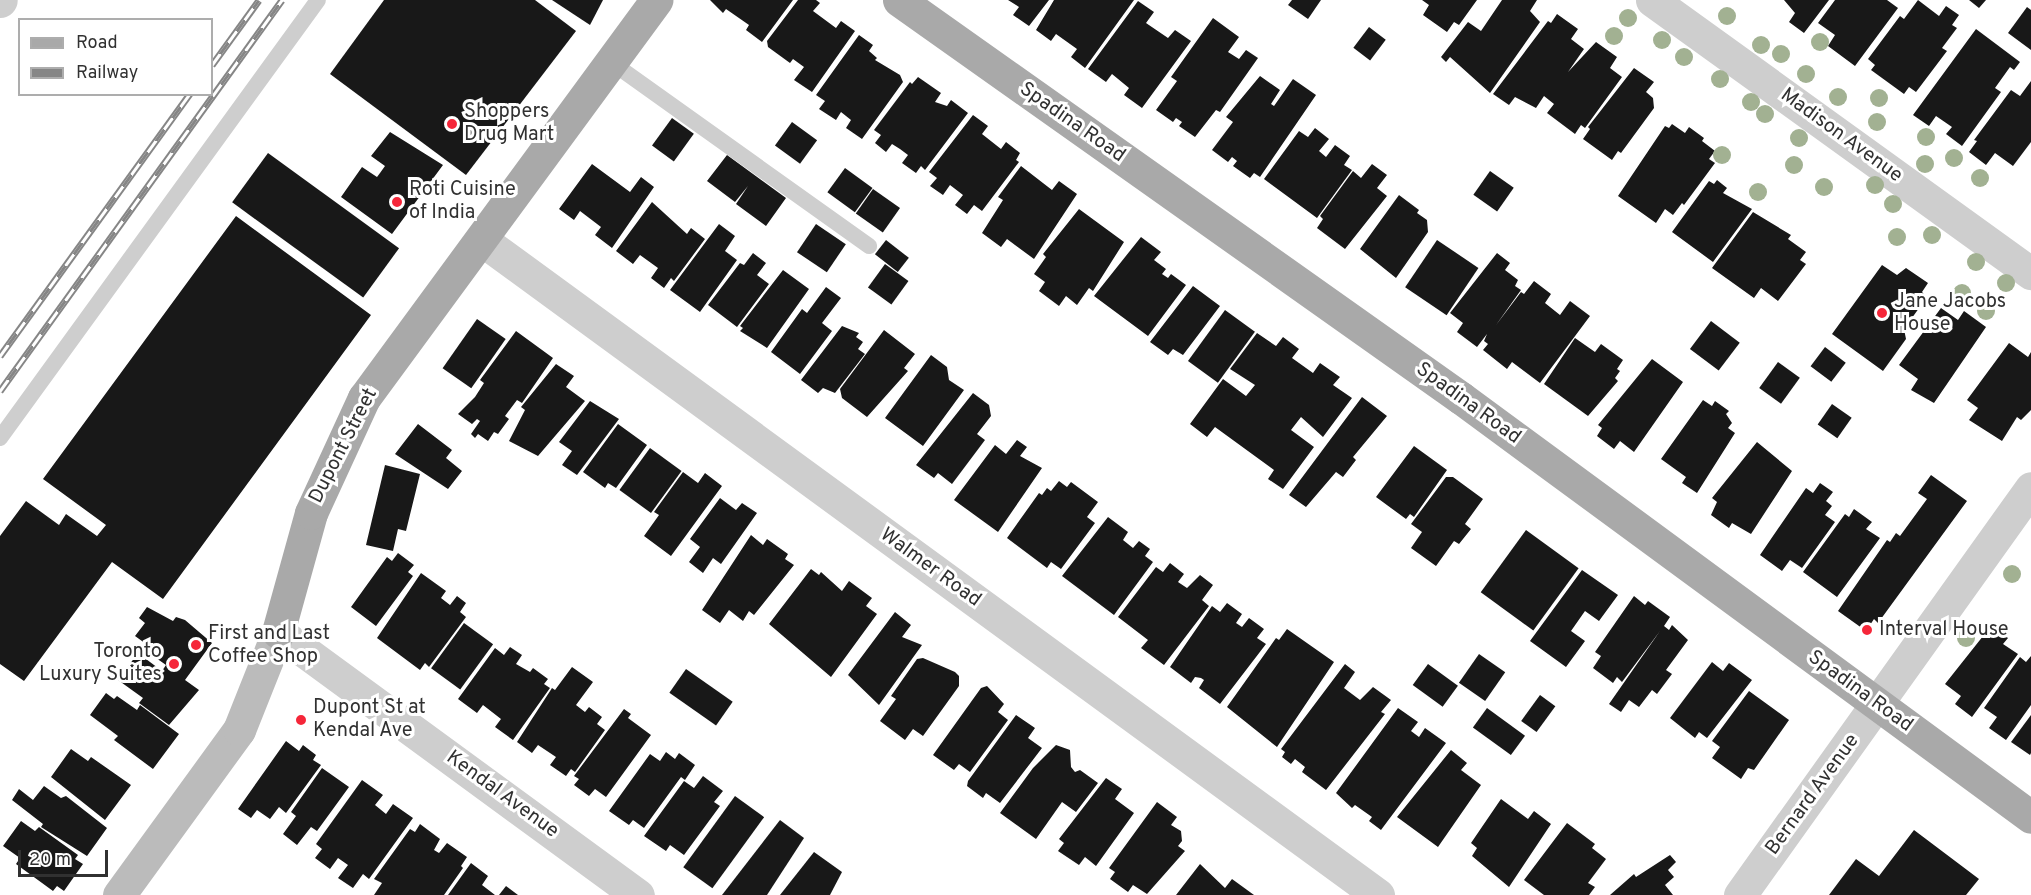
<!DOCTYPE html>
<style>
body{margin:0}
#map{position:relative;width:2031px;height:895px;overflow:hidden;background:#fff;font-family:Overpass,sans-serif}
div>[style]{position:absolute}
.building>*{inset:0;background:#181818;transform-origin:0 0}
.service>*{height:16px;margin:-8px;padding:0 8px;transform-origin:8px;border-radius:8px;background:#cecece}
.minor>*{height:33px;margin:-16.5px;padding:0 16.5px;transform-origin:16.5px;border-radius:16.5px;background:#cecece}
.tertiary>*{height:33px;margin:-16.5px;padding:0 16.5px;transform-origin:16.5px;border-radius:16.5px;background:#cecece}
.secondary>*{height:33px;margin:-16.5px;padding:0 16.5px;transform-origin:16.5px;border-radius:16.5px;background:#bbb}
.primary>*{height:33px;margin:-16.5px;padding:0 16.5px;transform-origin:16.5px;border-radius:16.5px;background:#a9a9a9}
.rail>*{height:7px;margin-top:-3.5px;transform-origin:0;background:repeating-linear-gradient(90deg,#fff 0 14px,#868686 0 28px);box-sizing:border-box;border-block:2px solid #868686}
.trees>*{width:18px;height:18px;margin:-9px;border-radius:50%;background:#a2b192}
.dots>*{width:16px;height:16px;translate:-50% -50%;box-sizing:border-box;border:3px solid #fff;border-radius:50%}
span{translate:-50% -50%;white-space:nowrap;text-align:center;line-height:1.15;-webkit-text-stroke:6px #fff;paint-order:stroke}
.poi-label{font-size:20px;color:#313131}
.left{translate:0 -50%;text-align:left}
.right{translate:-100% -50%;text-align:right}
.street-label{font-size:20px;color:#313131}
.legend{position:absolute;left:18px;top:18px;width:195px;height:78px;box-sizing:border-box;background:#fff;border:2px solid #adadad;margin:0;padding:8px 10px;list-style:none;font-size:18px;color:#313131}
.legend li{display:flex;align-items:center;gap:12px;height:30px}
.legend b{width:30px;border:2px solid #adadad}
.scale{position:absolute;left:18px;top:850px;width:90px;height:27px;box-sizing:border-box;border:3px solid #313131;border-top:0;padding-left:8px;font-size:18px;line-height:21px;white-space:nowrap;color:#313131;-webkit-text-stroke:4px #fff;paint-order:stroke}
</style>
<div id="map">
<div class="building">
<div style="clip-path:polygon(384px 0,535px 0,576px 31px,466px 175px,330px 74px)"></div>
<div style="clip-path:polygon(552px 0,603px 0,590px 25px)"></div>
<div style="clip-path:polygon(710px 0,793px 0,762px 42px,746px 30px,749px 25px,726px 9px,723px 13px)"></div>
<div style="clip-path:polygon(798px 0,816px 0,820px 3px,813px 11px,836px 28px,841px 21px,855px 31px,812px 92px,794px 80px,804px 67px,793px 59px,790px 63px,768px 47px,767px 41px)"></div>
<div style="clip-path:polygon(1008px 0,1049px 0,1029px 26px,1013px 15px,1019px 7px)"></div>
<div style="clip-path:polygon(1054px 0,1134px 0,1085px 68px,1071px 57px,1077px 49px,1056px 34px,1051px 41px,1036px 30px)"></div>
<div style="clip-path:polygon(1292px 0,1321px 0,1308px 19px,1288px 5px)"></div>
<div style="clip-path:polygon(1422px 0,1477px 0,1459px 25px,1454px 22px,1447px 32px,1423px 15px,1429px 5px)"></div>
<div style="clip-path:polygon(1502px 0,1537px 0,1530px 11px,1540px 22px,1490px 93px,1450px 57px,1446px 62px,1441px 57px,1468px 22px,1481px 31px)"></div>
<div style="clip-path:polygon(1784px 0,1829px 0,1804px 33px,1789px 22px,1795px 13px)"></div>
<div style="clip-path:polygon(1835px 0,1887px 0,1898px 8px,1855px 66px,1828px 46px,1835px 35px,1818px 23px)"></div>
<div style="clip-path:polygon(1918px 0,1939px 16px,1946px 6px,1959px 15px,1952px 25px,1957px 28px,1942px 48px,1947px 51px,1916px 92px,1909px 87px,1904px 94px,1871px 70px,1875px 65px,1868px 59px,1900px 16px,1904px 19px)"></div>
<div style="clip-path:polygon(1969px 0,1986px 0,1979px 8px)"></div>
<div style="clip-path:polygon(1138px 1px,1154px 12px,1146px 23px,1168px 38px,1175px 30px,1191px 41px,1142px 108px,1124px 95px,1129px 88px,1112px 74px,1106px 82px,1088px 69px)"></div>
<div style="clip-path:polygon(2027px 7px,2031px 10px,2031px 50px,2008px 33px)"></div>
<div style="clip-path:polygon(1557px 14px,1578px 29px,1571px 39px,1584px 49px,1568px 72px,1596px 42px,1617px 57px,1610px 68px,1622px 77px,1585px 128px,1581px 125px,1575px 134px,1547px 113px,1554px 104px,1544px 96px,1536px 108px,1515px 97px,1509px 105px,1493px 94px,1548px 21px,1551px 23px)"></div>
<div style="clip-path:polygon(1213px 18px,1239px 37px,1228px 52px,1239px 59px,1246px 50px,1258px 58px,1220px 112px,1216px 110px,1195px 137px,1179px 126px,1182px 122px,1176px 118px,1173px 122px,1156px 110px,1177px 81px,1171px 77px)"></div>
<div style="left:1369px;top:27px;width:21px;height:26px;rotate:37deg"></div>
<div style="clip-path:polygon(1976px 29px,2020px 62px,2014px 70px,2010px 67px,1995px 88px,2001px 92px,1962px 146px,1946px 134px,1952px 127px,1936px 116px,1929px 126px,1913px 115px)"></div>
<div style="clip-path:polygon(859px 35px,873px 45px,869px 51px,877px 58px,875px 60px,900px 75px,903px 82px,862px 139px,846px 128px,851px 120px,841px 112px,836px 120px,819px 109px,825px 101px,816px 95px)"></div>
<div style="clip-path:polygon(1634px 68px,1654px 82px,1646px 92px,1653px 98px,1654px 108px,1621px 153px,1618px 151px,1612px 160px,1583px 139px,1590px 129px,1588px 127px)"></div>
<div style="clip-path:polygon(1260px 76px,1280px 90px,1271px 104px,1274px 106px,1293px 79px,1316px 95px,1260px 177px,1254px 173px,1250px 178px,1233px 166px,1237px 161px,1232px 157px,1228px 162px,1212px 150px,1233px 122px,1226px 117px)"></div>
<div style="clip-path:polygon(918px 77px,941px 93px,935px 102px,947px 106px,951px 100px,968px 113px,925px 170px,921px 166px,916px 173px,902px 163px,908px 155px,900px 149px,892px 144px,886px 152px,875px 143px,881px 135px,874px 130px,910px 82px,912px 84px)"></div>
<div style="clip-path:polygon(2031px 81px,2031px 142px,2013px 166px,1995px 153px,1986px 165px,1969px 152px,1977px 141px,1974px 140px,2011px 90px,2020px 96px)"></div>
<div style="clip-path:polygon(973px 115px,988px 126px,982px 134px,1001px 149px,1006px 142px,1020px 153px,1016px 160px,1019px 162px,982px 211px,974px 205px,967px 214px,955px 205px,963px 195px,950px 185px,943px 195px,930px 186px,937px 178px,929px 172px)"></div>
<div style="left:672px;top:118px;width:27px;height:34px;rotate:36deg"></div>
<div style="left:792px;top:122px;width:31px;height:29px;rotate:36deg"></div>
<div style="clip-path:polygon(1672px 124px,1685px 133px,1689px 127px,1704px 138px,1702px 141px,1715px 151px,1709px 159px,1715px 163px,1684px 205px,1682px 203px,1673px 215px,1665px 209px,1656px 223px,1618px 196px,1665px 126px,1669px 128px)"></div>
<div style="clip-path:polygon(1315px 128px,1329px 139px,1319px 151px,1326px 157px,1335px 145px,1350px 156px,1344px 165px,1352px 170px,1317px 218px,1264px 179px,1299px 131px,1308px 137px)"></div>
<div style="clip-path:polygon(390px 132px,443px 165px,392px 234px,341px 197px,362px 167px,377px 177px,380px 173px,385px 166px,371px 156px)"></div>
<div style="left:268px;top:153px;width:162px;height:61px;rotate:36deg"></div>
<div style="clip-path:polygon(727px 155px,786px 198px,766px 226px,736px 204px,748px 186px,735px 202px,707px 181px)"></div>
<div style="clip-path:polygon(592px 164px,630px 192px,641px 177px,654px 187px,612px 248px,595px 235px,601px 227px,580px 211px,574px 220px,559px 209px)"></div>
<div style="clip-path:polygon(1372px 164px,1387px 175px,1377px 188px,1387px 196px,1345px 249px,1317px 228px,1323px 219px,1320px 216px,1353px 171px,1361px 178px)"></div>
<div style="clip-path:polygon(1021px 166px,1052px 190px,1059px 181px,1077px 194px,1034px 259px,1007px 239px,1001px 247px,982px 233px,1003px 200px,998px 197px)"></div>
<div style="left:845px;top:168px;width:34px;height:30px;rotate:36deg"></div>
<div style="left:1490px;top:171px;width:29px;height:29px;rotate:35deg"></div>
<div style="clip-path:polygon(1717px 180px,1727px 188px,1723px 193px,1752px 209px,1713px 262px,1672px 232px,1709px 181px,1714px 184px)"></div>
<div style="left:873px;top:189px;width:33px;height:30px;rotate:35deg"></div>
<div style="clip-path:polygon(1399px 195px,1419px 210px,1417px 213px,1427px 220px,1428px 232px,1396px 278px,1360px 249px)"></div>
<div style="clip-path:polygon(652px 202px,687px 234px,691px 228px,705px 239px,674px 281px,671px 278px,664px 288px,651px 278px,658px 268px,640px 255px,633px 264px,616px 251px)"></div>
<div style="clip-path:polygon(1079px 209px,1124px 242px,1093px 291px,1089px 288px,1077px 305px,1066px 296px,1059px 306px,1039px 291px,1045px 282px,1034px 274px,1046px 257px,1043px 254px)"></div>
<div style="clip-path:polygon(1753px 212px,1791px 235px,1788px 239px,1806px 252px,1800px 260px,1806px 264px,1778px 301px,1761px 288px,1754px 298px,1712px 268px)"></div>
<div style="clip-path:polygon(236px 216px,371px 315px,163px 599px,112px 562px,24px 681px,0 664px,0 536px,26px 501px,59px 525px,66px 514px,97px 536px,106px 525px,43px 479px)"></div>
<div style="clip-path:polygon(719px 224px,735px 236px,725px 251px,737px 260px,700px 312px,670px 290px)"></div>
<div style="left:816px;top:224px;width:36px;height:34px;rotate:34deg"></div>
<div style="clip-path:polygon(1141px 237px,1161px 252px,1154px 260px,1166px 269px,1162px 274px,1168px 278px,1171px 274px,1186px 285px,1148px 336px,1094px 296px)"></div>
<div style="left:886px;top:240px;width:29px;height:18px;rotate:38deg"></div>
<div style="left:1437px;top:240px;width:50px;height:57px;rotate:34deg"></div>
<div style="clip-path:polygon(753px 253px,766px 263px,757px 275px,769px 284px,737px 327px,708px 305px,740px 263px,744px 265px)"></div>
<div style="clip-path:polygon(1497px 253px,1510px 263px,1505px 270px,1518px 280px,1515px 286px,1521px 290px,1496px 325px,1521px 292px,1524px 294px,1534px 281px,1551px 294px,1545px 303px,1560px 315px,1570px 301px,1590px 316px,1540px 383px,1512px 362px,1507px 369px,1483px 350px,1488px 344px,1484px 341px,1487px 334px,1477px 347px,1457px 332px,1463px 323px,1450px 313px)"></div>
<div style="left:885px;top:264px;width:29px;height:29px;rotate:36deg"></div>
<div style="clip-path:polygon(1882px 265px,1897px 275px,1906px 268px,1928px 283px,1922px 292px,1927px 297px,1904px 329px,1906px 339px,1883px 371px,1832px 334px)"></div>
<div style="clip-path:polygon(783px 270px,809px 289px,767px 348px,740px 331px,743px 328px,740px 326px)"></div>
<div style="clip-path:polygon(1193px 286px,1220px 306px,1183px 355px,1173px 349px,1168px 355px,1150px 342px)"></div>
<div style="clip-path:polygon(826px 287px,841px 298px,822px 323px,832px 331px,800px 374px,771px 352px,802px 309px,807px 313px)"></div>
<div style="clip-path:polygon(1941px 308px,1958px 320px,1964px 311px,1986px 327px,1934px 403px,1911px 390px,1918px 379px,1899px 365px)"></div>
<div style="left:1225px;top:310px;width:37px;height:63px;rotate:36deg"></div>
<div style="left:477px;top:319px;width:35px;height:60px;rotate:35deg"></div>
<div style="left:1711px;top:321px;width:36px;height:35px;rotate:37deg"></div>
<div style="clip-path:polygon(842px 326px,859px 333px,856px 337px,863px 342px,858px 349px,865px 354px,835px 393px,823px 388px,818px 393px,801px 380px)"></div>
<div style="clip-path:polygon(884px 330px,915px 354px,904px 368px,908px 371px,867px 417px,842px 398px,840px 389px)"></div>
<div style="clip-path:polygon(516px 331px,553px 358px,522px 403px,517px 400px,505px 416px,509px 419px,498px 434px,494px 432px,488px 441px,478px 434px,475px 438px,471px 434px,480px 421px,477px 419px,472px 424px,458px 414px,475px 397px,484px 383px,480px 380px)"></div>
<div style="clip-path:polygon(1257px 333px,1276px 346px,1283px 337px,1299px 349px,1292px 358px,1313px 373px,1320px 363px,1340px 377px,1333px 385px,1352px 398px,1323px 437px,1301px 417px,1291px 430px,1314px 447px,1283px 489px,1268px 479px,1274px 470px,1215px 427px,1207px 437px,1190px 424px,1223px 379px,1246px 396px,1255px 385px,1230px 369px)"></div>
<div style="clip-path:polygon(1575px 338px,1595px 352px,1601px 344px,1623px 360px,1617px 369px,1620px 371px,1615px 378px,1618px 381px,1588px 416px,1544px 384px)"></div>
<div style="clip-path:polygon(2009px 343px,2028px 357px,2031px 352px,2031px 410px,2021px 420px,2017px 417px,2002px 441px,1969px 420px,1978px 408px,1967px 400px)"></div>
<div style="left:1825px;top:347px;width:26px;height:24px;rotate:37deg"></div>
<div style="clip-path:polygon(931px 355px,947px 367px,949px 380px,964px 390px,923px 446px,885px 418px)"></div>
<div style="clip-path:polygon(1652px 359px,1683px 382px,1634px 452px,1620px 441px,1614px 449px,1597px 436px,1602px 428px,1598px 425px)"></div>
<div style="left:1778px;top:362px;width:27px;height:32px;rotate:36deg"></div>
<div style="clip-path:polygon(556px 364px,574px 376px,566px 387px,585px 401px,538px 456px,509px 441px,525px 410px,521px 407px)"></div>
<div style="clip-path:polygon(973px 393px,989px 405px,991px 416px,977px 434px,985px 440px,952px 484px,938px 473px,934px 478px,916px 465px)"></div>
<div style="clip-path:polygon(1362px 397px,1387px 416px,1353px 457px,1356px 460px,1343px 477px,1336px 472px,1306px 507px,1289px 495px)"></div>
<div style="clip-path:polygon(1703px 400px,1712px 406px,1715px 401px,1729px 411px,1726px 414px,1732px 423px,1728px 428px,1735px 433px,1697px 493px,1682px 483px,1686px 477px,1661px 459px)"></div>
<div style="clip-path:polygon(590px 401px,619px 419px,577px 475px,562px 465px,572px 451px,559px 442px)"></div>
<div style="left:1832px;top:404px;width:24px;height:25px;rotate:35deg"></div>
<div style="clip-path:polygon(418px 424px,452px 450px,446px 458px,462px 471px,448px 489px,395px 454px)"></div>
<div style="clip-path:polygon(618px 424px,647px 445px,616px 488px,608px 483px,605px 488px,583px 472px)"></div>
<div style="clip-path:polygon(1017px 440px,1027px 447px,1020px 456px,1042px 468px,998px 532px,954px 500px,995px 445px,1006px 454px)"></div>
<div style="clip-path:polygon(1757px 442px,1792px 471px,1751px 534px,1732px 523px,1729px 528px,1711px 515px,1717px 502px,1712px 498px)"></div>
<div style="clip-path:polygon(1414px 446px,1447px 470px,1414px 517px,1410px 514px,1406px 519px,1376px 497px)"></div>
<div style="left:650px;top:448px;width:39px;height:52px;rotate:36deg"></div>
<div style="clip-path:polygon(385px 465px,420px 474px,406px 531px,398px 529px,393px 551px,366px 545px)"></div>
<div style="clip-path:polygon(683px 472px,698px 483px,705px 473px,722px 486px,671px 556px,644px 536px,659px 515px,654px 512px)"></div>
<div style="clip-path:polygon(1931px 475px,1967px 501px,1878px 623px,1874px 619px,1866px 631px,1838px 611px,1887px 540px,1890px 542px,1896px 533px,1900px 536px,1927px 499px,1918px 493px)"></div>
<div style="clip-path:polygon(1446px 477px,1453px 477px,1483px 499px,1465px 524px,1471px 529px,1459px 544px,1454px 541px,1436px 566px,1411px 548px,1422px 532px,1411px 524px)"></div>
<div style="clip-path:polygon(1059px 481px,1067px 487px,1071px 482px,1098px 502px,1087px 517px,1095px 523px,1061px 569px,1051px 562px,1047px 568px,1007px 538px,1039px 493px,1042px 495px,1047px 488px,1051px 491px)"></div>
<div style="clip-path:polygon(1820px 483px,1833px 492px,1826px 501px,1832px 506px,1825px 515px,1835px 522px,1802px 568px,1790px 560px,1782px 571px,1760px 555px,1806px 488px,1813px 493px)"></div>
<div style="clip-path:polygon(720px 498px,736px 510px,742px 503px,757px 513px,721px 564px,713px 558px,703px 573px,689px 562px,700px 547px,690px 539px)"></div>
<div style="clip-path:polygon(1854px 509px,1872px 522px,1866px 529px,1880px 538px,1837px 597px,1803px 572px,1845px 514px,1849px 517px)"></div>
<div style="clip-path:polygon(1108px 517px,1128px 532px,1123px 540px,1133px 548px,1139px 541px,1150px 549px,1145px 556px,1153px 562px,1114px 615px,1062px 576px)"></div>
<div style="left:1526px;top:530px;width:65px;height:77px;rotate:36deg"></div>
<div style="clip-path:polygon(751px 535px,763px 545px,767px 539px,788px 554px,785px 559px,794px 565px,754px 615px,749px 611px,743px 621px,729px 610px,720px 623px,702px 610px)"></div>
<div style="clip-path:polygon(398px 553px,414px 565px,408px 572px,413px 576px,376px 626px,351px 607px,387px 557px,392px 561px)"></div>
<div style="clip-path:polygon(1170px 563px,1184px 574px,1178px 582px,1187px 588px,1200px 575px,1213px 585px,1202px 600px,1209px 606px,1164px 665px,1141px 648px,1148px 640px,1118px 617px,1156px 567px,1163px 572px)"></div>
<div style="clip-path:polygon(811px 569px,819px 575px,821px 572px,842px 591px,849px 581px,872px 598px,866px 606px,877px 614px,831px 677px,769px 624px)"></div>
<div style="clip-path:polygon(1582px 570px,1618px 595px,1599px 621px,1585px 611px,1571px 631px,1585px 641px,1566px 667px,1530px 641px)"></div>
<div style="clip-path:polygon(421px 573px,446px 591px,441px 598px,450px 605px,457px 596px,466px 603px,460px 612px,466px 617px,429px 667px,425px 663px,420px 670px,377px 638px)"></div>
<div style="clip-path:polygon(1634px 596px,1645px 605px,1648px 601px,1670px 617px,1664px 626px,1669px 630px,1672px 625px,1688px 640px,1666px 670px,1672px 674px,1657px 694px,1652px 690px,1639px 707px,1629px 700px,1621px 712px,1609px 704px,1660px 631px,1622px 682px,1617px 677px,1613px 683px,1593px 668px,1601px 656px,1595px 652px)"></div>
<div style="clip-path:polygon(1227px 603px,1242px 614px,1236px 623px,1242px 627px,1249px 618px,1264px 629px,1257px 638px,1266px 644px,1220px 704px,1199px 688px,1204px 680px,1201px 678px,1195px 677px,1191px 683px,1170px 667px,1212px 606px,1220px 612px)"></div>
<div style="clip-path:polygon(147px 607px,173px 621px,176px 617px,185px 620px,212px 643px,185px 680px,199px 690px,169px 725px,139px 703px,143px 698px,118px 680px,138px 653px,162px 671px,166px 665px,149px 653px,153px 649px,135px 636px,145px 623px,139px 618px)"></div>
<div style="clip-path:polygon(895px 612px,911px 625px,902px 637px,922px 645px,879px 705px,848px 675px)"></div>
<div style="left:464px;top:623px;width:36px;height:56px;rotate:36deg"></div>
<div style="clip-path:polygon(1991px 626px,2008px 638px,2003px 644px,2018px 654px,1972px 717px,1955px 704px,1961px 696px,1945px 684px)"></div>
<div style="clip-path:polygon(1287px 629px,1334px 662px,1277px 747px,1227px 707px,1276px 638px,1279px 640px)"></div>
<div style="clip-path:polygon(510px 647px,522px 655px,516px 664px,530px 672px,533px 668px,548px 679px,544px 684px,550px 688px,513px 740px,495px 727px,501px 719px,483px 705px,477px 713px,458px 699px,495px 648px,504px 655px)"></div>
<div style="left:1479px;top:654px;width:32px;height:35px;rotate:35deg"></div>
<div style="clip-path:polygon(2031px 656px,2031px 705px,2006px 740px,1989px 728px,1997px 717px,1984px 708px,2020px 657px,2026px 662px)"></div>
<div style="clip-path:polygon(923px 658px,955px 672px,959px 676px,959px 686px,923px 736px,913px 729px,905px 740px,880px 721px,896px 699px,891px 696px,917px 659px)"></div>
<div style="clip-path:polygon(1712px 662px,1723px 671px,1729px 663px,1752px 680px,1707px 738px,1699px 732px,1695px 738px,1670px 718px)"></div>
<div style="clip-path:polygon(1345px 664px,1355px 672px,1344px 688px,1360px 700px,1373px 687px,1391px 700px,1381px 712px,1385px 714px,1326px 790px,1302px 772px,1305px 767px,1295px 759px,1291px 764px,1282px 757px,1285px 752px,1281px 749px)"></div>
<div style="left:1428px;top:664px;width:37px;height:26px;rotate:36deg"></div>
<div style="clip-path:polygon(572px 667px,593px 682px,576px 705px,585px 712px,589px 707px,602px 717px,597px 724px,605px 730px,575px 772px,571px 769px,566px 776px,550px 765px,556px 757px,538px 745px,532px 753px,517px 742px,552px 688px,555px 690px)"></div>
<div style="left:686px;top:669px;width:57px;height:29px;rotate:35deg"></div>
<div style="clip-path:polygon(987px 686px,1004px 704px,998px 712px,1008px 720px,970px 772px,959px 764px,954px 770px,933px 755px,981px 688px)"></div>
<div style="clip-path:polygon(1749px 691px,1789px 720px,1754px 770px,1748px 768px,1741px 779px,1712px 758px,1720px 747px,1712px 741px)"></div>
<div style="clip-path:polygon(106px 693px,114px 699px,117px 696px,137px 710px,140px 705px,179px 734px,153px 769px,114px 740px,118px 736px,90px 715px)"></div>
<div style="left:1540px;top:695px;width:19px;height:32px;rotate:36deg"></div>
<div style="clip-path:polygon(1398px 708px,1418px 722px,1411px 731px,1419px 737px,1425px 728px,1446px 743px,1381px 830px,1369px 821px,1372px 817px,1355px 805px,1352px 808px,1336px 793px)"></div>
<div style="left:1487px;top:708px;width:47px;height:24px;rotate:36deg"></div>
<div style="clip-path:polygon(624px 709px,631px 714px,628px 718px,651px 735px,606px 797px,595px 789px,589px 796px,574px 785px,579px 779px,574px 776px)"></div>
<div style="clip-path:polygon(1016px 715px,1035px 728px,1028px 738px,1042px 748px,1000px 803px,986px 793px,983px 798px,967px 786px,968px 781px)"></div>
<div style="clip-path:polygon(2031px 715px,2031px 753px,2030px 755px,2011px 742px)"></div>
<div style="clip-path:polygon(286px 741px,299px 751px,303px 745px,316px 755px,313px 760px,321px 765px,286px 813px,279px 807px,270px 819px,257px 810px,251px 818px,238px 809px)"></div>
<div style="clip-path:polygon(1056px 745px,1070px 750px,1071px 767px,1075px 772px,1080px 770px,1098px 783px,1076px 812px,1062px 802px,1036px 839px,1000px 813px,1033px 768px)"></div>
<div style="clip-path:polygon(71px 749px,88px 761px,91px 757px,131px 785px,105px 820px,51px 777px)"></div>
<div style="clip-path:polygon(1451px 750px,1467px 763px,1461px 770px,1481px 785px,1438px 847px,1397px 817px)"></div>
<div style="clip-path:polygon(666px 752px,675px 759px,679px 753px,695px 765px,685px 780px,681px 777px,644px 828px,633px 820px,629px 825px,609px 811px,650px 754px,660px 761px)"></div>
<div style="clip-path:polygon(322px 768px,349px 787px,317px 831px,311px 827px,297px 845px,283px 834px,296px 816px,291px 812px)"></div>
<div style="clip-path:polygon(703px 776px,723px 791px,714px 802px,720px 806px,684px 855px,670px 845px,666px 851px,644px 836px,684px 781px,694px 788px)"></div>
<div style="clip-path:polygon(1106px 778px,1122px 789px,1115px 799px,1134px 813px,1096px 866px,1085px 857px,1079px 865px,1058px 851px,1064px 843px,1059px 839px)"></div>
<div style="clip-path:polygon(362px 780px,383px 795px,375px 805px,386px 814px,393px 804px,413px 818px,369px 879px,363px 874px,353px 888px,338px 878px,348px 865px,338px 858px,330px 869px,315px 858px,322px 849px,316px 844px)"></div>
<div style="clip-path:polygon(44px 786px,61px 798px,66px 796px,107px 828px,87px 856px,41px 827px,43px 824px,12px 800px,19px 789px,33px 800px)"></div>
<div style="left:735px;top:796px;width:36px;height:88px;rotate:36deg"></div>
<div style="clip-path:polygon(1501px 799px,1528px 819px,1534px 811px,1551px 824px,1509px 887px,1472px 856px,1477px 848px,1471px 843px)"></div>
<div style="clip-path:polygon(1157px 802px,1177px 817px,1171px 825px,1181px 831px,1182px 841px,1178px 846px,1185px 851px,1147px 894px,1133px 885px,1128px 892px,1110px 879px,1115px 872px,1109px 868px)"></div>
<div style="clip-path:polygon(780px 820px,804px 838px,767px 895px,722px 895px)"></div>
<div style="clip-path:polygon(21px 821px,35px 831px,39px 827px,78px 855px,75px 859px,83px 864px,64px 891px,57px 886px,53px 891px,16px 864px,20px 858px,3px 846px)"></div>
<div style="clip-path:polygon(1567px 823px,1595px 844px,1592px 848px,1606px 859px,1588px 883px,1595px 887px,1589px 895px,1544px 895px,1524px 880px)"></div>
<div style="clip-path:polygon(420px 824px,440px 839px,434px 850px,439px 853px,447px 843px,467px 857px,461px 866px,463px 868px,444px 895px,374px 895px,382px 883px,374px 879px,410px 829px,415px 832px)"></div>
<div style="clip-path:polygon(1914px 830px,1979px 879px,1966px 895px,1829px 895px,1856px 859px,1879px 876px)"></div>
<div style="clip-path:polygon(814px 852px,842px 872px,830px 895px,780px 895px)"></div>
<div style="clip-path:polygon(1670px 855px,1676px 862px,1668px 870px,1674px 877px,1665px 885px,1673px 895px,1610px 895px,1634px 874px,1636px 877px)"></div>
<div style="clip-path:polygon(471px 863px,488px 876px,482px 885px,495px 895px,448px 895px)"></div>
<div style="clip-path:polygon(1200px 864px,1225px 888px,1232px 879px,1254px 895px,1176px 895px)"></div>
<div style="clip-path:polygon(506px 886px,518px 895px,499px 895px)"></div>
</div>
<div class="service">
<div style="left:611px;top:62px;width:317px;rotate:35.5deg"></div>
<div style="left:0;top:438px;width:541px;rotate:-54.02deg"></div>
</div>
<div class="minor">
<div style="left:1652px;top:0;width:467px;rotate:35.8deg"></div>
<div style="left:482px;top:240px;width:1110px;rotate:36.17deg"></div>
<div style="left:278px;top:632px;width:446px;rotate:36.2deg"></div>
<div style="left:1740px;top:895px;width:500px;rotate:-54.44deg"></div>
</div>
<div class="tertiary">
<div style="left:0;top:1px;width:1px;rotate:-45deg"></div>
</div>
<div class="secondary">
<div style="left:119px;top:895px;width:204px;rotate:-54deg"></div>
<div style="left:239px;top:730px;width:105px;rotate:-68.3deg"></div>
</div>
<div class="primary">
<div style="left:899px;top:0;width:689px;rotate:35.31deg"></div>
<div style="left:1461px;top:398px;width:707px;rotate:36.32deg"></div>
<div style="left:278px;top:632px;width:123px;rotate:-74.5deg"></div>
<div style="left:311px;top:513px;width:127px;rotate:-65.3deg"></div>
<div style="left:364px;top:398px;width:494px;rotate:-53.7deg"></div>
</div>
<div class="rail">
<div style="left:212px;top:65px;width:80px;rotate:-54.1deg"></div>
<div style="left:0;top:356px;width:324px;rotate:-54.1deg"></div>
<div style="left:0;top:391px;width:482px;rotate:-54.2deg"></div>
</div>
<div class="trees">
<div style="left:1727px;top:16px"></div>
<div style="left:1628px;top:18px"></div>
<div style="left:1614px;top:36px"></div>
<div style="left:1662px;top:40px"></div>
<div style="left:1820px;top:42px"></div>
<div style="left:1761px;top:45px"></div>
<div style="left:1781px;top:54px"></div>
<div style="left:1684px;top:57px"></div>
<div style="left:1806px;top:74px"></div>
<div style="left:1720px;top:79px"></div>
<div style="left:1838px;top:97px"></div>
<div style="left:1879px;top:98px"></div>
<div style="left:1751px;top:102px"></div>
<div style="left:1765px;top:114px"></div>
<div style="left:1877px;top:122px"></div>
<div style="left:1926px;top:137px"></div>
<div style="left:1799px;top:138px"></div>
<div style="left:1722px;top:155px"></div>
<div style="left:1954px;top:158px"></div>
<div style="left:1925px;top:164px"></div>
<div style="left:1794px;top:165px"></div>
<div style="left:1980px;top:178px"></div>
<div style="left:1875px;top:185px"></div>
<div style="left:1824px;top:187px"></div>
<div style="left:1758px;top:192px"></div>
<div style="left:1893px;top:204px"></div>
<div style="left:1932px;top:235px"></div>
<div style="left:1897px;top:237px"></div>
<div style="left:1976px;top:262px"></div>
<div style="left:2006px;top:283px"></div>
<div style="left:1962px;top:293px"></div>
<div style="left:1986px;top:311px"></div>
<div style="left:2012px;top:574px"></div>
<div style="left:1966px;top:638px"></div>
</div>
<div class="dots">
<div style="left:452px;top:124px;background:#f52639"></div>
<div style="left:397px;top:202px;background:#f52639"></div>
<div style="left:1882px;top:313px;background:#f52639"></div>
<div style="left:1867px;top:630px;background:#f52639"></div>
<div style="left:196px;top:645px;background:#f52639"></div>
<div style="left:174px;top:664px;background:#f52639"></div>
<div style="left:301px;top:720px;background:#f52639"></div>
</div>
<div class="poi-label">
<span class="left" style="left:464px;top:124px">Shoppers<br>Drug Mart</span>
<span class="left" style="left:409px;top:202px">Roti Cuisine<br>of India</span>
<span class="left" style="left:1894px;top:314px">Jane Jacobs<br>House</span>
<span class="left" style="left:1879px;top:630px">Interval House</span>
<span class="left" style="left:208px;top:646px">First and Last<br>Coffee Shop</span>
<span class="right" style="left:162px;top:664px">Toronto<br>Luxury Suites</span>
<span class="left" style="left:313px;top:720px">Dupont St at<br>Kendal Ave</span>
</div>
<div class="street-label">
<span style="left:1072px;top:123px;rotate:35deg">Spadina Road</span>
<span style="left:1841px;top:136px;rotate:36deg">Madison Avenue</span>
<span style="left:1468px;top:404px;rotate:36deg">Spadina Road</span>
<span style="left:344px;top:446px;rotate:-63deg">Dupont Street</span>
<span style="left:930px;top:568px;rotate:36deg">Walmer Road</span>
<span style="left:1860px;top:692px;rotate:36deg">Spadina Road</span>
<span style="left:502px;top:795px;rotate:36deg">Kendal Avenue</span>
<span style="left:1813px;top:795px;rotate:-54deg">Bernard Avenue</span>
</div>
<ul class="legend">
<li><b style="height:8px;background:#a9a9a9"></b>Road</li>
<li><b style="height:8px;background:#868686"></b>Railway</li>
</ul>
<div class="scale">20 m</div>
</div>
